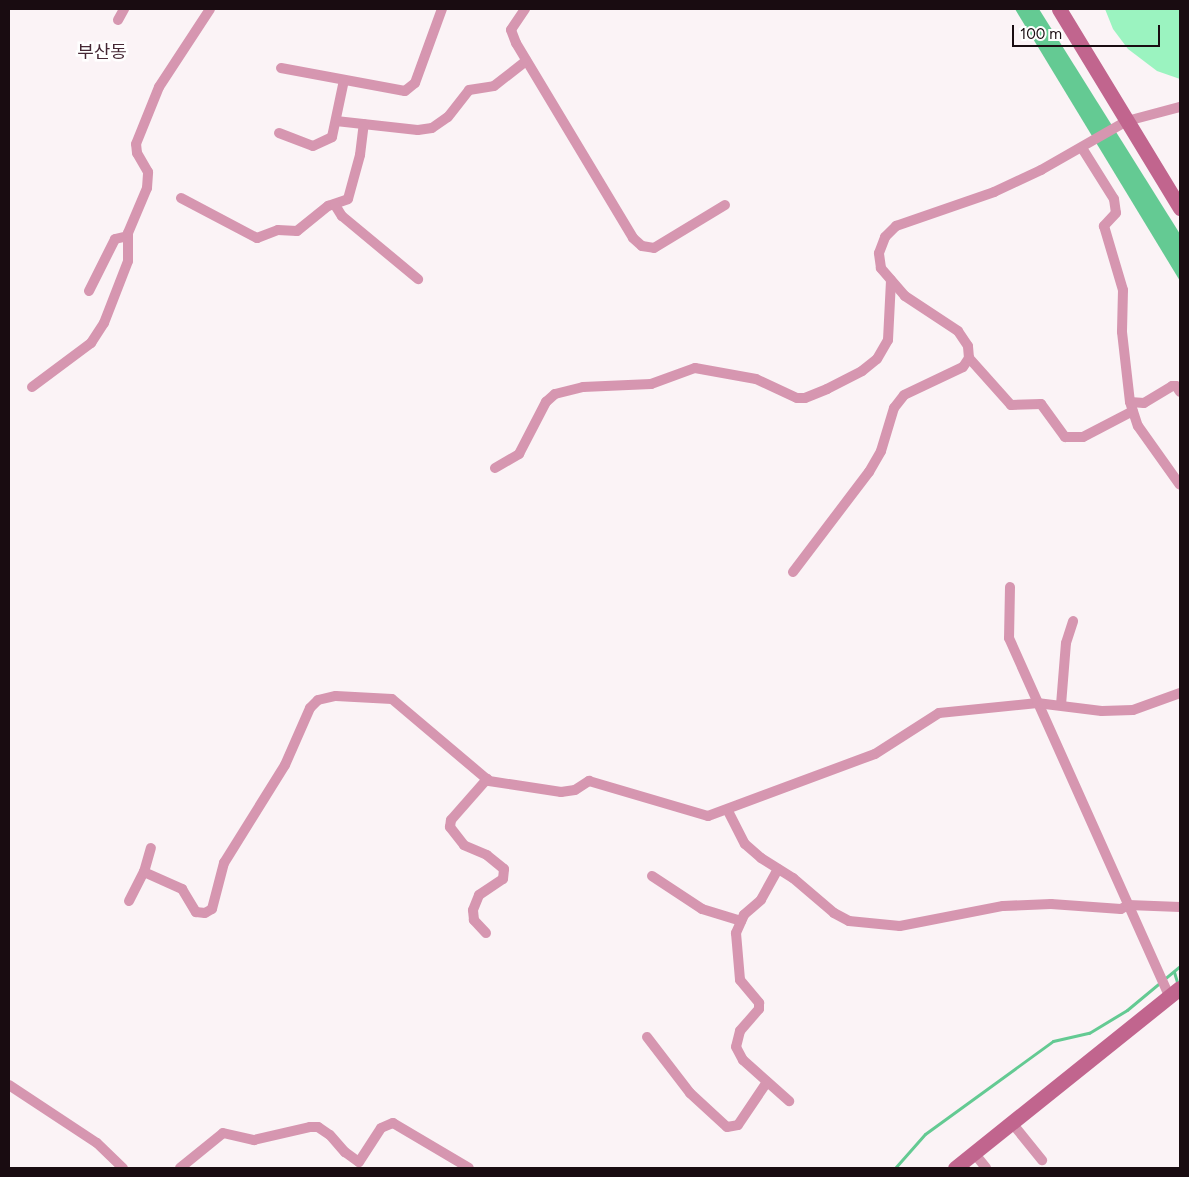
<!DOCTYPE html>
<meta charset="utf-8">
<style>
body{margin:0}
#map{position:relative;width:1189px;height:1177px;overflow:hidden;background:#fbf3f6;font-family:Figtree,"Noto Sans KR",sans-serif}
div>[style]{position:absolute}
.green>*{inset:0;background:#9bf3c0}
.water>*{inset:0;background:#64ca93}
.stream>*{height:3px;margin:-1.5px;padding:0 1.5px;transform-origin:1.5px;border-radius:1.5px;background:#64ca93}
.street>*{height:10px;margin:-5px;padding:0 5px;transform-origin:5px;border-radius:5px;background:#d696b0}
.secondary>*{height:15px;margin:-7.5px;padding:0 7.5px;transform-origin:7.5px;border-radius:7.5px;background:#c1658e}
span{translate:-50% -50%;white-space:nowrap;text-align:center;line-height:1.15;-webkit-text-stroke:5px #fff;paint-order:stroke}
.quarter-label{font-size:18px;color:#452734}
.frame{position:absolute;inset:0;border:10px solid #190c11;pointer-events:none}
.scale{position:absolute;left:1012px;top:25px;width:148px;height:22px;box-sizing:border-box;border:2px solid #190c11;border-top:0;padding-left:6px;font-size:15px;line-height:18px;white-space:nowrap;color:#190c11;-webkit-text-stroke:4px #fff;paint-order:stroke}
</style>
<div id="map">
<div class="green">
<div style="clip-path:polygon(1105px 9px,1180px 9px,1180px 79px,1157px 71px,1128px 49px,1113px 29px)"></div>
</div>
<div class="water">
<div style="clip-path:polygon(1015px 9px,1039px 9px,1180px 234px,1180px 281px)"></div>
</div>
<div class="stream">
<div style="left:1174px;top:972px;width:14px;rotate:73deg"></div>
<div style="left:895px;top:1168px;width:45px;rotate:-48.6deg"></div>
<div style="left:925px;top:1134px;width:158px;rotate:-36deg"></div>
<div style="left:1053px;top:1041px;width:37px;rotate:-13deg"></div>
<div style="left:1089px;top:1033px;width:44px;rotate:-31.2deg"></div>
<div style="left:1127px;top:1010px;width:69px;rotate:-39.7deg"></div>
</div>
<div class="street">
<div style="left:525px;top:9px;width:25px;rotate:124deg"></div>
<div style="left:511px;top:30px;width:14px;rotate:69deg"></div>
<div style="left:516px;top:43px;width:227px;rotate:59deg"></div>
<div style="left:633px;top:238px;width:12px;rotate:42deg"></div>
<div style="left:642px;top:246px;width:12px;rotate:9deg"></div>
<div style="left:654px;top:248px;width:83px;rotate:-31.2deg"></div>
<div style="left:118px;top:20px;width:13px;rotate:-61deg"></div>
<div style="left:281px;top:68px;width:126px;rotate:10.5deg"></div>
<div style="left:405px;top:91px;width:13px;rotate:-39deg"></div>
<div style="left:415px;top:83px;width:79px;rotate:-70deg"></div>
<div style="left:336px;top:121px;width:82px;rotate:6.3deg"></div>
<div style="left:418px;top:130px;width:14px;rotate:-8deg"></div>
<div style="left:432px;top:128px;width:19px;rotate:-35deg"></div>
<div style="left:448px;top:117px;width:34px;rotate:-52deg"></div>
<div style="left:469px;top:90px;width:25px;rotate:-9deg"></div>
<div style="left:494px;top:86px;width:41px;rotate:-38deg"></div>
<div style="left:279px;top:133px;width:36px;rotate:21deg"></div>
<div style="left:313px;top:146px;width:21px;rotate:-25deg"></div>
<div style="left:332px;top:137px;width:58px;rotate:-78.1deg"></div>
<div style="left:1082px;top:148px;width:60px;rotate:57.9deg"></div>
<div style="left:1114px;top:199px;width:14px;rotate:82deg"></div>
<div style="left:1116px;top:213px;width:18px;rotate:133deg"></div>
<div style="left:1104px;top:226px;width:67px;rotate:73.5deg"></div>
<div style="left:1123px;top:290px;width:42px;rotate:91.4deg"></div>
<div style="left:1122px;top:332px;width:70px;rotate:83.5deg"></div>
<div style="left:1130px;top:402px;width:25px;rotate:72deg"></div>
<div style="left:1138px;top:426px;width:72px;rotate:54.6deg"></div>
<div style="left:181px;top:198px;width:86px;rotate:27.8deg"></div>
<div style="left:257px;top:238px;width:22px;rotate:-21deg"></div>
<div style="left:278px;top:230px;width:19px;rotate:3deg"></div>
<div style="left:297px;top:231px;width:40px;rotate:-39deg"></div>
<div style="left:328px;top:206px;width:21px;rotate:-19deg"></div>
<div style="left:348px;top:199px;width:46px;rotate:-74.7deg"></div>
<div style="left:360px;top:155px;width:31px;rotate:-83deg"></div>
<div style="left:335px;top:205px;width:13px;rotate:58deg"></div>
<div style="left:342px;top:216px;width:99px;rotate:39.7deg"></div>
<div style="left:89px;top:291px;width:58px;rotate:-63.4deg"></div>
<div style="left:115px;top:239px;width:13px;rotate:-13deg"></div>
<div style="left:969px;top:358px;width:63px;rotate:48.2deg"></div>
<div style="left:1011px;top:405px;width:30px;rotate:-2deg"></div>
<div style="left:1041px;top:404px;width:41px;rotate:54deg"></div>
<div style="left:1065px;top:437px;width:18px"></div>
<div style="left:1083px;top:437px;width:56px;rotate:-27.5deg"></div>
<div style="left:32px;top:387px;width:74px;rotate:-36.7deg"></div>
<div style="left:91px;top:343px;width:24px;rotate:-57deg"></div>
<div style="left:104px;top:323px;width:66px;rotate:-68.8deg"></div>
<div style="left:128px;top:261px;width:28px;rotate:-90deg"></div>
<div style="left:128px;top:233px;width:49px;rotate:-67.1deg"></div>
<div style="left:147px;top:188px;width:16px;rotate:-86deg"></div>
<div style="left:148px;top:172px;width:22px;rotate:-120deg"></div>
<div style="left:137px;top:153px;width:9px;rotate:-96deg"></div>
<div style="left:136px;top:144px;width:61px;rotate:-68deg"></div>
<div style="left:159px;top:87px;width:93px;rotate:-56.8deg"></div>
<div style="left:1130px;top:402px;width:14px;rotate:4deg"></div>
<div style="left:1144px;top:403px;width:33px;rotate:-31deg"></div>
<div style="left:1172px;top:386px;width:4px"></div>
<div style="left:1176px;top:386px;width:7px;rotate:56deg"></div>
<div style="left:495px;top:468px;width:28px;rotate:-30deg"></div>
<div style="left:519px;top:454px;width:59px;rotate:-62.6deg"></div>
<div style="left:546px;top:402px;width:12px;rotate:-42deg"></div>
<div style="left:555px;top:394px;width:29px;rotate:-14deg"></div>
<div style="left:583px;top:387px;width:68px;rotate:-2.5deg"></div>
<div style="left:651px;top:384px;width:47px;rotate:-20deg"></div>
<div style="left:695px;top:368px;width:62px;rotate:10.2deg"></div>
<div style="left:756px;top:379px;width:45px;rotate:24.9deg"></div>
<div style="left:797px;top:398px;width:8px"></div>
<div style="left:805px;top:398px;width:24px;rotate:-22deg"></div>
<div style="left:827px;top:389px;width:39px;rotate:-27deg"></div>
<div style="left:862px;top:371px;width:19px;rotate:-39deg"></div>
<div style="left:877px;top:359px;width:22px;rotate:-60deg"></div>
<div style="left:888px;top:340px;width:60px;rotate:-87.1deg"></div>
<div style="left:793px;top:572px;width:126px;rotate:-52.8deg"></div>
<div style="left:869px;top:472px;width:24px;rotate:-60deg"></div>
<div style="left:881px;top:451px;width:45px;rotate:-73.2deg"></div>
<div style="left:894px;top:408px;width:16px;rotate:-52deg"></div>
<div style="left:904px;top:395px;width:65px;rotate:-25.4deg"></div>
<div style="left:963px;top:367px;width:11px;rotate:-56deg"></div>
<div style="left:969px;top:358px;width:12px;rotate:-95deg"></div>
<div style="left:968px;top:346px;width:18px;rotate:-124deg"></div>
<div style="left:958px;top:331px;width:64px;rotate:-146.6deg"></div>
<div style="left:905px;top:296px;width:37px;rotate:-131deg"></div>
<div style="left:881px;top:268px;width:15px;rotate:-98deg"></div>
<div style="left:879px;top:253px;width:17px;rotate:-69deg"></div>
<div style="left:885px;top:237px;width:16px;rotate:-45deg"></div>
<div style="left:896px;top:226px;width:104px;rotate:-19.1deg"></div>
<div style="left:994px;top:192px;width:52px;rotate:-25.1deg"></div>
<div style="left:1041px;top:170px;width:99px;rotate:-29.7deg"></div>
<div style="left:1127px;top:121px;width:55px;rotate:-14.8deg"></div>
<div style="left:1010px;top:587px;width:51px;rotate:91.1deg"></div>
<div style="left:1009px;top:638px;width:392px;rotate:65.9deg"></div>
<div style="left:1061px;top:705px;width:62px;rotate:-85.4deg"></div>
<div style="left:1066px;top:643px;width:23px;rotate:-72deg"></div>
<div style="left:728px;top:811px;width:37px;rotate:63deg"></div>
<div style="left:745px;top:844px;width:21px;rotate:41deg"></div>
<div style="left:761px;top:858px;width:38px;rotate:32deg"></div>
<div style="left:793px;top:878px;width:54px;rotate:40.5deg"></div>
<div style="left:834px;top:913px;width:17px;rotate:28deg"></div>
<div style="left:849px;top:921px;width:51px;rotate:5.6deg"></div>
<div style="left:900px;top:926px;width:105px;rotate:-11deg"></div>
<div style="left:1003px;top:906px;width:48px;rotate:-2.4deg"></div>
<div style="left:1051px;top:904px;width:70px;rotate:4.1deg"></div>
<div style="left:1121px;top:909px;width:8px;rotate:-30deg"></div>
<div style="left:1128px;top:905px;width:52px;rotate:2.2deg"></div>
<div style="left:778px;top:869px;width:35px;rotate:119deg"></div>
<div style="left:761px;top:900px;width:23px;rotate:139deg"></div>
<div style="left:744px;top:915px;width:20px;rotate:114deg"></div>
<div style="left:736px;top:933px;width:47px;rotate:85.1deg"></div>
<div style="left:740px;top:980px;width:30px;rotate:50deg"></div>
<div style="left:759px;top:1003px;width:6px;rotate:90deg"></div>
<div style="left:759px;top:1009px;width:29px;rotate:131deg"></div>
<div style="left:740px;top:1031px;width:16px;rotate:104deg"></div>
<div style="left:736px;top:1047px;width:15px;rotate:62deg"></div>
<div style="left:743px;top:1060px;width:62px;rotate:41.7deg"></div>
<div style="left:144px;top:872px;width:25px;rotate:-74deg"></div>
<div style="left:652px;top:876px;width:60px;rotate:33.4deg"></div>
<div style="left:702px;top:909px;width:41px;rotate:17.1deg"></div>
<div style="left:129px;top:901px;width:33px;rotate:-63deg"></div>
<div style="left:144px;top:872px;width:42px;rotate:24.1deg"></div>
<div style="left:182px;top:889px;width:27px;rotate:59deg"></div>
<div style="left:196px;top:912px;width:9px;rotate:6deg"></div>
<div style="left:205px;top:913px;width:8px;rotate:-30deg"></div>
<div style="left:212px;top:909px;width:48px;rotate:-75.4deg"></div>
<div style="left:224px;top:863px;width:115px;rotate:-58.1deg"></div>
<div style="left:285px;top:765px;width:62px;rotate:-66.3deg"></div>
<div style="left:310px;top:708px;width:11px;rotate:-45deg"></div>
<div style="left:318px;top:700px;width:18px;rotate:-13deg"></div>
<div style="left:336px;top:696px;width:56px;rotate:3.1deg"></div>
<div style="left:392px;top:699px;width:127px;rotate:40.2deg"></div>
<div style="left:489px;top:781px;width:73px;rotate:8.7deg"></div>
<div style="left:561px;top:792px;width:14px;rotate:-8deg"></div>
<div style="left:575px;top:790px;width:17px;rotate:-33deg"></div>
<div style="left:589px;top:781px;width:124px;rotate:16.4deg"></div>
<div style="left:708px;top:816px;width:178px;rotate:-20.4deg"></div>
<div style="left:875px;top:754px;width:76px;rotate:-32.6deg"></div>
<div style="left:939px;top:713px;width:99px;rotate:-5.8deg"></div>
<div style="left:1037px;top:703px;width:65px;rotate:7deg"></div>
<div style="left:1102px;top:711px;width:31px;rotate:-2deg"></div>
<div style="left:1133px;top:710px;width:50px;rotate:-19.9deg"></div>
<div style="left:486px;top:933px;width:18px;rotate:-133deg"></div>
<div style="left:474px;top:920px;width:10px;rotate:-96deg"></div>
<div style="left:473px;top:910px;width:16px;rotate:-68deg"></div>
<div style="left:479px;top:895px;width:29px;rotate:-34deg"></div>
<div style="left:503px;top:879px;width:10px;rotate:-84deg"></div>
<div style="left:504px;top:869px;width:22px;rotate:-141deg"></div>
<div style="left:487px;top:855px;width:25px;rotate:-157deg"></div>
<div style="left:464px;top:845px;width:23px;rotate:-128deg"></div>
<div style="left:450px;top:827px;width:7px;rotate:-82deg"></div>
<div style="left:451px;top:820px;width:55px;rotate:-48.7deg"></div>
<div style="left:647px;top:1037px;width:71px;rotate:52.5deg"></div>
<div style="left:690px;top:1093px;width:50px;rotate:42.6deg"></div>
<div style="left:727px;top:1127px;width:11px;rotate:-10deg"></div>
<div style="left:738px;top:1125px;width:52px;rotate:-56deg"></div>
<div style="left:9px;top:1085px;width:105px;rotate:33.4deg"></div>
<div style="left:97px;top:1143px;width:36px;rotate:44deg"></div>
<div style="left:1012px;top:1123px;width:48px;rotate:51deg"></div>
<div style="left:974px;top:1153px;width:19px;rotate:51deg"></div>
<div style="left:180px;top:1168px;width:55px;rotate:-39.1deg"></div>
<div style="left:223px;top:1133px;width:32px;rotate:13deg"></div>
<div style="left:254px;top:1140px;width:57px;rotate:-13.1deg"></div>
<div style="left:310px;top:1127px;width:8px"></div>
<div style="left:318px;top:1127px;width:14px;rotate:34deg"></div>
<div style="left:330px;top:1135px;width:23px;rotate:49deg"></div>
<div style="left:345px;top:1152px;width:17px;rotate:36deg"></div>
<div style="left:359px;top:1162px;width:40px;rotate:-57.1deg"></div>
<div style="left:381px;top:1128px;width:13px;rotate:-23deg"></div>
<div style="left:393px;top:1123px;width:88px;rotate:30.6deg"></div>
</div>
<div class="secondary">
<div style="left:1059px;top:9px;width:233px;rotate:58.7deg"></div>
<div style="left:955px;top:1168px;width:288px;rotate:-38.7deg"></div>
</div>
<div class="quarter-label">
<span style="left:102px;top:52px">부산동</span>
</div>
<div class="frame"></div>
<div class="scale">100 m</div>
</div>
